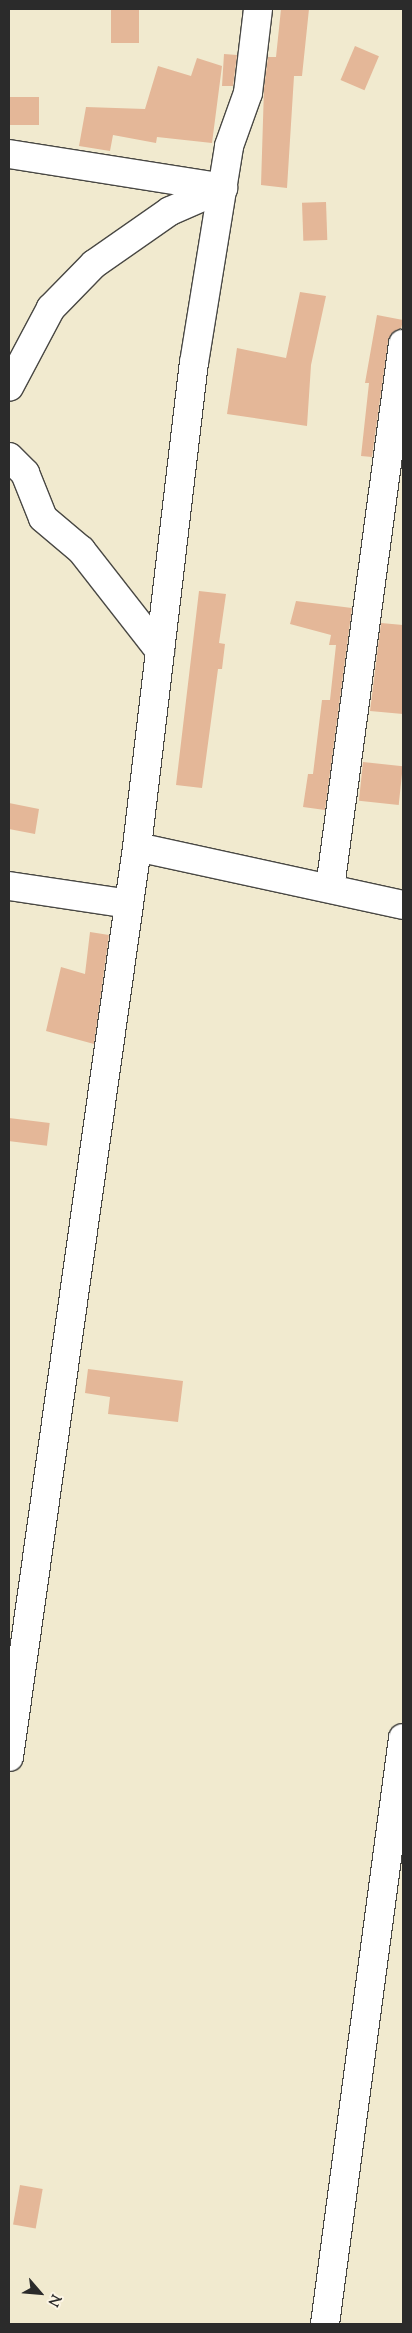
<!DOCTYPE html>
<style>
body{margin:0}
#map{position:relative;width:412px;height:2333px;overflow:hidden;background:#f1eacf;font-family:"Sorts Mill Goudy",serif}
div>[style]{position:absolute}
.building>*{inset:0;background:#e4b798;transform-origin:0 0}
.roads{filter:drop-shadow(1px 0 #494844) drop-shadow(-1px 0 #494844) drop-shadow(0 1px #494844) drop-shadow(0 -1px #494844)}
.minor>*{height:28px;margin:-14px;padding:0 14px;transform-origin:14px;border-radius:14px;background:#fff}
span{translate:-50% -50%;white-space:nowrap;text-align:center;line-height:1.15;-webkit-text-stroke:5px #fcf5e5;paint-order:stroke}
.frame{position:absolute;inset:0;border:10px solid #2b2b2b;pointer-events:none}
.north{position:absolute;left:15px;top:2268px;width:50px;height:50px;-webkit-text-stroke:4px #fcf5e5;paint-order:stroke;rotate:117deg;font-size:14px;font-weight:700;line-height:20px;text-align:center;color:#2b2b2b}
.north::after{content:'';display:block;margin:auto;width:18px;height:22px;background:#2b2b2b;clip-path:polygon(50% 0,100% 100%,50% 72%,0 100%)}
</style>
<div id="map">
<div class="building">
<div style="left:111px;top:9px;width:28px;height:34px"></div>
<div style="clip-path:polygon(281px 9px,309px 9px,302px 76px,294px 76px,287px 188px,261px 185px,264px 88px,268px 57px,276px 57px)"></div>
<div style="left:355px;top:46px;width:26px;height:37px;rotate:23deg"></div>
<div style="clip-path:polygon(224px 54px,237px 55px,233px 86px,222px 86px)"></div>
<div style="clip-path:polygon(197px 58px,222px 66px,212px 143px,157px 137px,156px 143px,113px 135px,110px 151px,79px 146px,86px 107px,145px 109px,158px 66px,191px 76px)"></div>
<div style="left:9px;top:97px;width:30px;height:28px"></div>
<div style="left:326px;top:202px;width:38px;height:24px;rotate:88deg"></div>
<div style="clip-path:polygon(300px 292px,326px 296px,311px 365px,307px 426px,227px 414px,237px 348px,286px 358px)"></div>
<div style="clip-path:polygon(377px 315px,403px 320px,401px 329px,388px 342px,372px 457px,361px 456px,369px 383px,365px 383px)"></div>
<div style="clip-path:polygon(199px 591px,226px 594px,219px 643px,225px 644px,222px 669px,218px 669px,202px 788px,176px 785px)"></div>
<div style="clip-path:polygon(296px 601px,352px 608px,325px 810px,303px 807px,308px 774px,313px 774px,322px 700px,330px 700px,336px 645px,329px 645px,331px 635px,290px 624px)"></div>
<div style="clip-path:polygon(381px 623px,403px 625px,403px 714px,370px 711px)"></div>
<div style="left:363px;top:762px;width:40px;height:39px;rotate:6deg"></div>
<div style="clip-path:polygon(9px 803px,39px 809px,35px 834px,9px 829px)"></div>
<div style="clip-path:polygon(90px 932px,109px 935px,94px 1044px,46px 1031px,61px 967px,85px 974px)"></div>
<div style="left:9px;top:1118px;width:41px;height:23px;rotate:7deg"></div>
<div style="clip-path:polygon(88px 1369px,183px 1381px,178px 1422px,108px 1414px,110px 1397px,85px 1393px)"></div>
<div style="left:20px;top:2185px;width:23px;height:40px;rotate:10deg"></div>
</div>
<div class="roads">
<div class="minor">
<div style="left:9px;top:154px;width:217px;rotate:9deg"></div>
<div style="left:223px;top:188px;width:58px;rotate:156.5deg"></div>
<div style="left:170px;top:211px;width:93px;rotate:145.1deg"></div>
<div style="left:94px;top:264px;width:62px;rotate:134.3deg"></div>
<div style="left:51px;top:308px;width:89px;rotate:118deg"></div>
<div style="left:9px;top:457px;width:23px;rotate:45deg"></div>
<div style="left:25px;top:473px;width:48px;rotate:68.2deg"></div>
<div style="left:43px;top:518px;width:50px;rotate:40.1deg"></div>
<div style="left:81px;top:550px;width:128px;rotate:52deg"></div>
<div style="left:137px;top:847px;width:272px;rotate:12.3deg"></div>
<div style="left:9px;top:886px;width:121px;rotate:8.5deg"></div>
<div style="left:330px;top:888px;width:549px;rotate:-82.36deg"></div>
<div style="left:9px;top:1757px;width:919px;rotate:-81.99deg"></div>
<div style="left:137px;top:847px;width:487px;rotate:-83.3deg"></div>
<div style="left:194px;top:363px;width:220px;rotate:-80.8deg"></div>
<div style="left:229px;top:146px;width:56px;rotate:-70.3deg"></div>
<div style="left:248px;top:93px;width:85px;rotate:-83.2deg"></div>
<div style="left:325px;top:2324px;width:591px;rotate:-82.42deg"></div>
</div>
</div>
<div class="frame"></div>
<div class="north">N</div>
</div>
